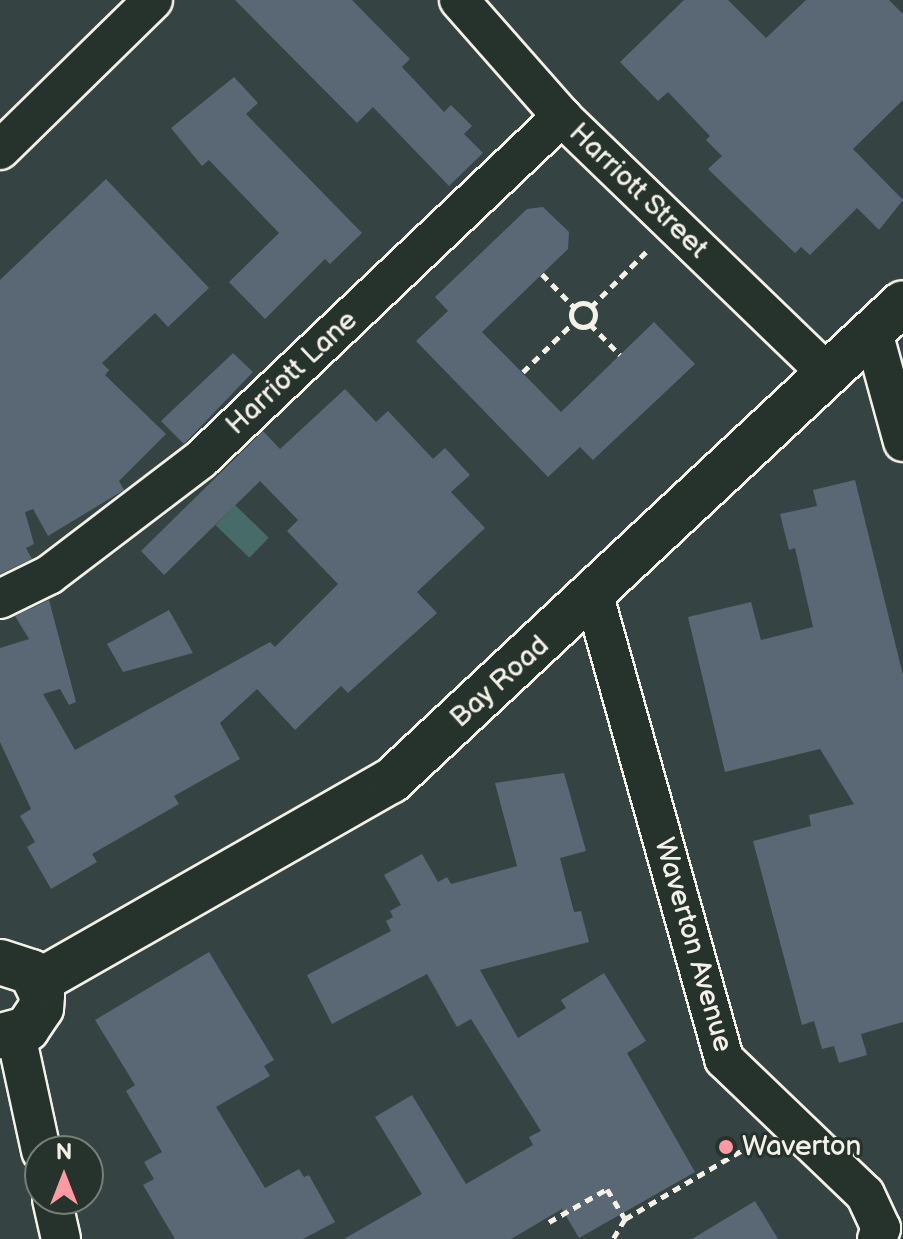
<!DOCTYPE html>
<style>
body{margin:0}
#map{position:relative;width:903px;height:1239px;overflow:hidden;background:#354342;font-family:"Balsamiq Sans",sans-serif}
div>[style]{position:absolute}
.water>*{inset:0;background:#466b69;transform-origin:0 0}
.building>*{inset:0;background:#596874}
.path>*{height:5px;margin-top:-2.5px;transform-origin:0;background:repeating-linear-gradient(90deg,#f4f1e8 0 8px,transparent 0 14px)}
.path>.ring{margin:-2.5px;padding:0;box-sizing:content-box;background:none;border:5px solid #f4f1e8;border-radius:50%}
.roads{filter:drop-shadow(2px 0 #f4f1e8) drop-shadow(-2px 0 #f4f1e8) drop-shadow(0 2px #f4f1e8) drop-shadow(0 -2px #f4f1e8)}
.minor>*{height:38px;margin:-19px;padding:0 19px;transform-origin:19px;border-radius:19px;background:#26332d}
.tertiary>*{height:44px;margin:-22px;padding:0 22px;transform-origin:22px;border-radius:22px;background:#26332d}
.dots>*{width:22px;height:22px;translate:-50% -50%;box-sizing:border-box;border:4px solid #26332d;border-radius:50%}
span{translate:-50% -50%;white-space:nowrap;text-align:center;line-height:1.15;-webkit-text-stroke:6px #26332d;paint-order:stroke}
.street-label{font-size:28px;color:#f4f1e8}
.poi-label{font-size:28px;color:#f4f1e8}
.left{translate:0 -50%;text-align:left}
.north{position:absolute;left:24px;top:1135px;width:80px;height:80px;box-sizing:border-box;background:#26332d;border:2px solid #787f78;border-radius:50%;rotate:0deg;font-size:22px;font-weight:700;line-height:32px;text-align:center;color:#f4f1e8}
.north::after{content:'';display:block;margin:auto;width:28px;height:36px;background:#ff9aa2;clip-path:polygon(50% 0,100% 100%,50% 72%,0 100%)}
</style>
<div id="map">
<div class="water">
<div style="left:235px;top:505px;width:47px;height:28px;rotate:44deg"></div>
</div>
<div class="building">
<div style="clip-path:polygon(235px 0,352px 0,410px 59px,402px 67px,444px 112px,451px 105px,472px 126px,464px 134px,483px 153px,449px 186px,373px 107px,357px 123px)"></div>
<div style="clip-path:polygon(684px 0,728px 0,766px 38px,806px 0,889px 0,903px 14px,903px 100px,853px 149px,903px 200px,879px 230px,857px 208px,810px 255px,801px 247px,795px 253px,708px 169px,722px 156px,706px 140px,710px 136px,668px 92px,658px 101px,620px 62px)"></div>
<div style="clip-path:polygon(234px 77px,258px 103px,246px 114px,362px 233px,330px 264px,325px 259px,265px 319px,229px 282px,279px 233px,209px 160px,202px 166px,171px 128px)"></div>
<div style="clip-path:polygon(106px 179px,209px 288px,168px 327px,155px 313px,102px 363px,109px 370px,105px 375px,166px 434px,119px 481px,124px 490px,48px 536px,33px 509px,25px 512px,34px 544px,26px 548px,32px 559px,0 574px,0 280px)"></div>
<div style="clip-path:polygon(543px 207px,569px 232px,568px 249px,482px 332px,561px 412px,654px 322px,695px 364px,593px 460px,580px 447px,548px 477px,416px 341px,448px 311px,435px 297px,527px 209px)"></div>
<div style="clip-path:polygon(233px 353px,253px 372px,184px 444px,161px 421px)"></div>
<div style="clip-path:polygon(345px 389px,376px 422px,388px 411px,433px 459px,445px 448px,470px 475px,451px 492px,485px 528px,417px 592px,437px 613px,348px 693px,341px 686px,295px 730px,257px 689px,220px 723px,240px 759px,174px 796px,179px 804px,92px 854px,97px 862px,51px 889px,27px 847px,35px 842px,20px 816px,31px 809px,0 742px,0 648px,29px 639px,15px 616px,49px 600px,76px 702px,69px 705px,60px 689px,43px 694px,75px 750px,270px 642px,275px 647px,338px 584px,287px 531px,298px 520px,260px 481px,164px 575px,141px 551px,263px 431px,280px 449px)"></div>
<div style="clip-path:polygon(855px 480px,903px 675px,903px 1022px,861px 1034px,867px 1055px,839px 1063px,834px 1046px,822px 1049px,814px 1021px,802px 1025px,753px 841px,811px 826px,809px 815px,854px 804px,820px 749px,725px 772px,688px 617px,751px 602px,761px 640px,813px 627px,795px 548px,789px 550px,780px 514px,817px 506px,813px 490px)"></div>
<div style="clip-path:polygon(169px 610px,193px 653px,123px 672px,107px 644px)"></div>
<div style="clip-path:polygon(564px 773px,586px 851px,560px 858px,574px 912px,581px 911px,589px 942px,480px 970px,518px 1038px,566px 1008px,561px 1000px,604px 973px,646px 1041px,627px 1053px,695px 1172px,579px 1238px,562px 1209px,511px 1239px,344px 1239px,422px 1194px,375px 1117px,412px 1095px,466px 1184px,533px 1145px,529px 1137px,541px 1131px,471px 1019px,457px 1027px,427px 974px,332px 1024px,307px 975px,391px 931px,386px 921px,393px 917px,390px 911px,401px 905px,384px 875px,422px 854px,438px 882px,447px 877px,451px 884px,517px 866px,495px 783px)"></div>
<div style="clip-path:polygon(209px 952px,274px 1060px,264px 1066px,270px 1076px,216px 1107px,265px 1188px,299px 1169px,304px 1177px,309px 1175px,335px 1222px,303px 1239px,175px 1239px,143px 1185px,154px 1179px,144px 1162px,162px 1152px,126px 1091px,135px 1085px,95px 1020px)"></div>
<div style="clip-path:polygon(755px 1201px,778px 1239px,692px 1239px)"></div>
</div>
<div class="path">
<div style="left:542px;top:274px;width:46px;rotate:45.9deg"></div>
<div class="ring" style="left:571px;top:303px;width:19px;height:19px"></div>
<div style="left:591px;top:307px;width:79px;rotate:-45deg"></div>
<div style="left:590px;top:324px;width:43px;rotate:45.9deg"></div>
<div style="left:523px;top:372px;width:70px;rotate:-44.4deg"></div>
<div style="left:625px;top:1219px;width:140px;rotate:-30.4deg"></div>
<div style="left:549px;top:1222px;width:67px;rotate:-29.6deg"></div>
<div style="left:607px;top:1189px;width:35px;rotate:59deg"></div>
<div style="left:625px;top:1219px;width:23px;rotate:121deg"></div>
</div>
<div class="roads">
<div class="minor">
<div style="left:459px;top:0;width:156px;rotate:48.6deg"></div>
<div style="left:562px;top:117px;width:368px;rotate:44deg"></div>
<div style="left:0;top:150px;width:214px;rotate:-44.4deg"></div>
<div style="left:873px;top:332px;width:114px;rotate:74.7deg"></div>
<div style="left:594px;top:596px;width:481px;rotate:74.3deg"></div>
<div style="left:724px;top:1059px;width:195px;rotate:43.8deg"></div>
<div style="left:865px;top:1194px;width:38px;rotate:65deg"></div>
<div style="left:881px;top:1228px;width:12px;rotate:110deg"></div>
<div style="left:0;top:599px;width:55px;rotate:-26.1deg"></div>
<div style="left:49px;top:575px;width:190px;rotate:-37.3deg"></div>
<div style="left:200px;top:460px;width:499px;rotate:-43.5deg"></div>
<div style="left:16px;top:1035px;width:119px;rotate:77.8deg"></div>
<div style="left:52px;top:1199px;width:41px;rotate:77.3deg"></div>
</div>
<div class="tertiary">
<div style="left:0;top:962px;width:33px;rotate:18deg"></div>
<div style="left:31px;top:972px;width:25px;rotate:64deg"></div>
<div style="left:42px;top:995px;width:13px;rotate:94deg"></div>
<div style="left:41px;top:1008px;width:25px;rotate:124deg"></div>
<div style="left:27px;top:1029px;width:28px;rotate:165deg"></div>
<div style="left:38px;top:982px;width:406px;rotate:-29.7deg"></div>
<div style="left:391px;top:781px;width:700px;rotate:-43.03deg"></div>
</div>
</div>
<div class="dots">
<div style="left:726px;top:1147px;background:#ff9aa2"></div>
</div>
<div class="street-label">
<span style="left:638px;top:191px;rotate:44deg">Harriott Street</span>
<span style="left:292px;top:373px;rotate:-43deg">Harriott Lane</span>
<span style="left:500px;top:682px;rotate:-42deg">Bay Road</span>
<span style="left:693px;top:945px;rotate:74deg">Waverton Avenue</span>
</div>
<div class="poi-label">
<span class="left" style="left:742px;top:1147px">Waverton</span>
</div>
<div class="north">N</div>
</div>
